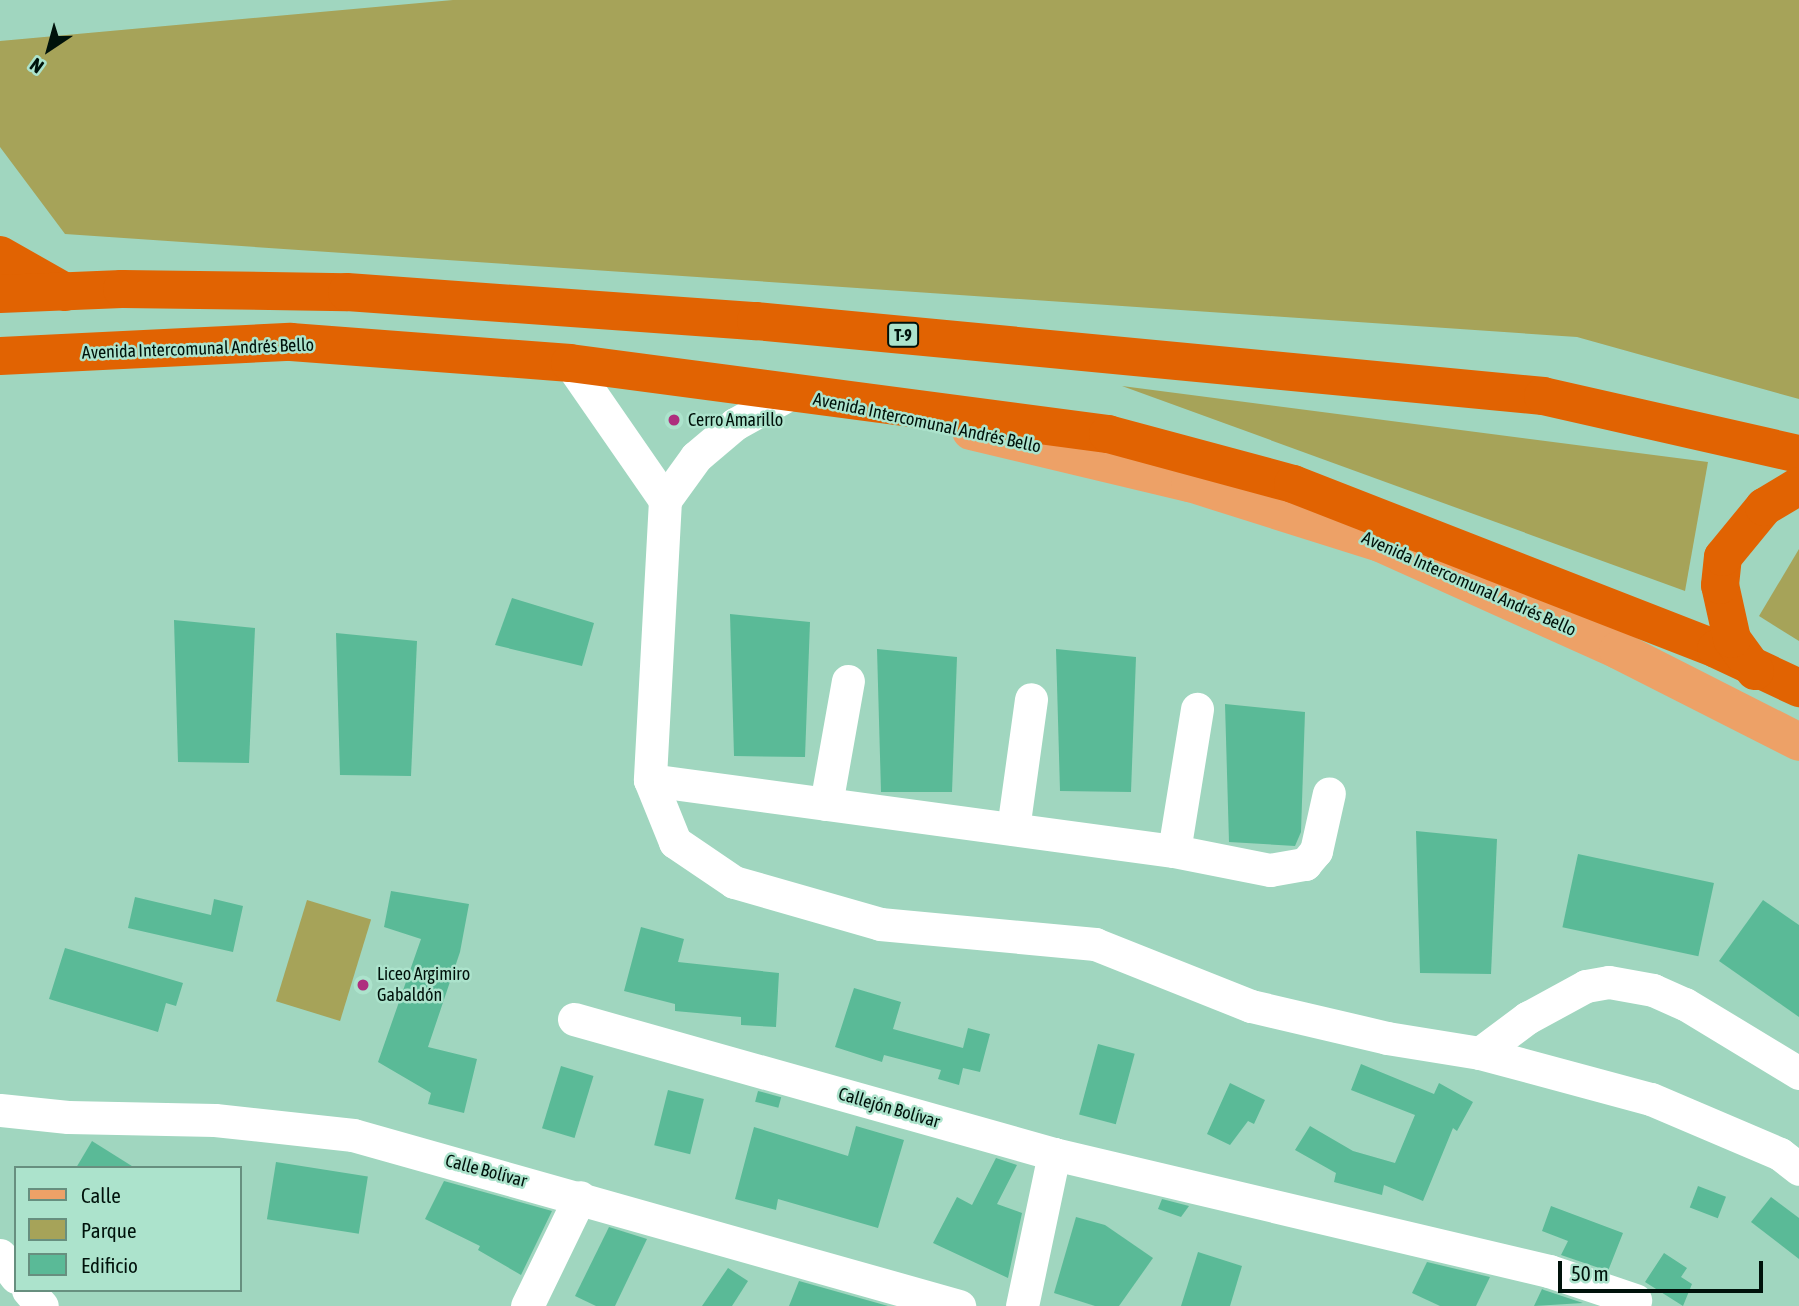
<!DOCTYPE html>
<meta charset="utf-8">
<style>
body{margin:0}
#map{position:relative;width:1799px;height:1306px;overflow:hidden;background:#a0d6bf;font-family:"Asap Condensed",sans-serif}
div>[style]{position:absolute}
.green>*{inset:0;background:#a6a359;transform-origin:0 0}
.building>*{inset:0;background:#5aba97;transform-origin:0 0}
.minor>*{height:33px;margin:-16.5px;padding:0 16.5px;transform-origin:16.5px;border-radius:16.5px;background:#fff}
.major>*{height:38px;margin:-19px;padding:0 19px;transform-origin:19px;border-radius:19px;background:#eda167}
.highway>*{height:38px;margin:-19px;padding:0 19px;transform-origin:19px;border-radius:19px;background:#e16302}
.dots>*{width:19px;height:19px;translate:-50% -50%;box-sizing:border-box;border:4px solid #ace3cc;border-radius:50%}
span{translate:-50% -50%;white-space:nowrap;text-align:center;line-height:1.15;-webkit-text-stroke:5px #ace3cc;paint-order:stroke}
.shield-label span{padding:2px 5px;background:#ace3cc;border:2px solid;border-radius:5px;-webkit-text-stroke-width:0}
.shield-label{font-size:16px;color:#00120b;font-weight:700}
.street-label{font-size:18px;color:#00120b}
.poi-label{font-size:18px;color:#00120b}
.left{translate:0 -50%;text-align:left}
.legend{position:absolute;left:14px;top:1166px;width:228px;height:126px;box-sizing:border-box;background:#ace3cc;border:2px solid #678f7f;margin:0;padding:9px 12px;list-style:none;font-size:21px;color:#00120b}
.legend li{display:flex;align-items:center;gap:14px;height:35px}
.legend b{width:35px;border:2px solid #678f7f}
.north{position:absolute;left:14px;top:14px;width:70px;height:70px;-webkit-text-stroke:5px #ace3cc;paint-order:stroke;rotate:216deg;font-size:19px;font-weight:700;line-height:28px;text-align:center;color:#00120b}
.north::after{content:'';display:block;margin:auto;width:24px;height:32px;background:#00120b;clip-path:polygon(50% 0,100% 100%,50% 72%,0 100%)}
.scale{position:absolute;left:1558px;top:1261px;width:205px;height:32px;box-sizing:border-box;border:4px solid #00120b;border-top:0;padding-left:9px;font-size:21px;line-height:24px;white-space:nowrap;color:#00120b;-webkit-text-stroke:5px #ace3cc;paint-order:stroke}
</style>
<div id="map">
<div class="green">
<div style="clip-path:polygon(453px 0,1799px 0,1799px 399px,1577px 337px,65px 234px,0 147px,0 41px)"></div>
<div style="clip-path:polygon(1122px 386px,1708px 462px,1685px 591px)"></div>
<div style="clip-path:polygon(1799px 549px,1799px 641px,1759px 616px)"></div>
<div style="left:307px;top:900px;width:67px;height:106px;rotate:17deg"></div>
</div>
<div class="building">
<div style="clip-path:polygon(512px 598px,594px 623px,582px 666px,495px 645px)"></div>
<div style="clip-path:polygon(730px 614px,810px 622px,805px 757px,734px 756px)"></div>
<div style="clip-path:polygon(174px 620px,255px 628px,249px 763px,178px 762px)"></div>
<div style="clip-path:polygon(336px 633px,417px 641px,411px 776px,340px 775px)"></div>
<div style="clip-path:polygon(877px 649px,957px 657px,952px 792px,881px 792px)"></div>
<div style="clip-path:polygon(1056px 649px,1136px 657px,1131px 792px,1060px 791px)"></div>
<div style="clip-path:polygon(1225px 704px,1305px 712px,1301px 832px,1295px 846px,1229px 842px)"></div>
<div style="clip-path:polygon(1416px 831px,1497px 839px,1491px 974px,1420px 973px)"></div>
<div style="left:1578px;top:854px;width:139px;height:75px;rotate:12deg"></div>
<div style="clip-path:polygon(391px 891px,469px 904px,460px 952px,428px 1047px,477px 1059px,464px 1113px,428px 1104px,431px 1093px,378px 1062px,421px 939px,384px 927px)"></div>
<div style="clip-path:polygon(135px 897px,211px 915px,214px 899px,243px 906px,233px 952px,128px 928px)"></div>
<div style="clip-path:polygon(1763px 900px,1799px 925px,1799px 1017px,1719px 961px)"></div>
<div style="clip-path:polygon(641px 927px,684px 939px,678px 962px,779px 973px,776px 1027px,741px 1025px,741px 1017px,675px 1011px,675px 1004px,624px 991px)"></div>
<div style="clip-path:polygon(65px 948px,183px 983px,176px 1006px,166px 1003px,158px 1032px,49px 999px)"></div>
<div style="clip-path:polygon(854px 988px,901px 1002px,893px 1029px,963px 1048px,968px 1028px,990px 1034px,980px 1072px,963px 1068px,959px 1085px,938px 1079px,941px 1070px,884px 1055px,882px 1062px,835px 1047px)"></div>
<div style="left:1098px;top:1044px;width:38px;height:73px;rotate:15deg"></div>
<div style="clip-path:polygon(1361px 1064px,1434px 1094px,1439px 1083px,1473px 1102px,1457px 1131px,1453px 1128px,1423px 1201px,1384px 1185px,1382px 1195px,1334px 1182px,1336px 1173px,1295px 1150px,1310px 1126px,1353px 1151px,1395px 1163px,1415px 1115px,1351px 1090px)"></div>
<div style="left:561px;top:1066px;width:34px;height:65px;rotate:17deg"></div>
<div style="clip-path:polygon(1230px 1083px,1265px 1100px,1254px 1124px,1248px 1121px,1230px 1145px,1207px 1134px)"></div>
<div style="left:668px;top:1090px;width:37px;height:57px;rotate:14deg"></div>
<div style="left:758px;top:1091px;width:24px;height:11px;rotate:15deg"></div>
<div style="clip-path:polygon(856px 1126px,904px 1140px,878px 1228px,778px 1199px,776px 1210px,735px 1199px,754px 1127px,848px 1156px)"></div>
<div style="clip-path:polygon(92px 1141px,135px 1168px,76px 1168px)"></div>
<div style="clip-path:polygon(996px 1158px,1017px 1165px,997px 1204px,1022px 1213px,1008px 1278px,933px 1243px,957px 1197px,972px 1205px)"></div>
<div style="left:276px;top:1162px;width:93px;height:58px;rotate:9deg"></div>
<div style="clip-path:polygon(444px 1181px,552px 1211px,521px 1275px,478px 1250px,480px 1246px,425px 1219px)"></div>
<div style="left:1698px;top:1186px;width:30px;height:23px;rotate:21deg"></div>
<div style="clip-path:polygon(1771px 1197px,1799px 1218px,1799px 1259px,1751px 1222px)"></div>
<div style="clip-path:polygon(1162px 1199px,1189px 1206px,1181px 1217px,1158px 1209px)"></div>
<div style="clip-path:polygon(1551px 1206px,1623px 1233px,1608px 1271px,1561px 1255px,1568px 1241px,1542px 1231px)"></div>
<div style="clip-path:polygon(1076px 1217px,1105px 1225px,1153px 1258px,1119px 1306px,1095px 1306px,1054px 1293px)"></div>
<div style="clip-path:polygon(609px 1227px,647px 1239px,615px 1306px,596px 1306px,575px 1296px)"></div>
<div style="clip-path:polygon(1198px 1252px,1242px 1266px,1230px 1306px,1181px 1306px)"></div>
<div style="clip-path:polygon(1664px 1253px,1687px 1268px,1681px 1277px,1692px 1284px,1683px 1306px,1645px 1282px)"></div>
<div style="clip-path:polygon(1427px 1262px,1490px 1277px,1476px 1306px,1440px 1306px,1412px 1293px)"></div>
<div style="clip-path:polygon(728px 1268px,748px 1281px,732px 1306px,702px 1306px)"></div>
<div style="clip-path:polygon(799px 1281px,888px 1306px,789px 1306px)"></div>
<div style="clip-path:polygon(1542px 1289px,1544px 1290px,1583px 1303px,1534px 1306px)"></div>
</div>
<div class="minor">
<div style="left:570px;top:363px;width:167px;rotate:55.3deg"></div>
<div style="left:789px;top:394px;width:62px;rotate:150.9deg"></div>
<div style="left:735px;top:424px;width:51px;rotate:139.8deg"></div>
<div style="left:696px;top:457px;width:53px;rotate:125.8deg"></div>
<div style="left:665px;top:500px;width:280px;rotate:93.1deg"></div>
<div style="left:650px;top:780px;width:67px;rotate:68deg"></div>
<div style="left:675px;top:842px;width:71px;rotate:34.1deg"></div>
<div style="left:734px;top:882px;width:152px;rotate:16deg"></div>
<div style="left:880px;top:924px;width:216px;rotate:5.3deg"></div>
<div style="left:1095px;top:944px;width:168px;rotate:21.7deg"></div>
<div style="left:1251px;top:1006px;width:140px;rotate:13.2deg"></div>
<div style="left:1387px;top:1038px;width:94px;rotate:9.2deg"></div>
<div style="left:1480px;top:1053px;width:177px;rotate:15.1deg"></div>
<div style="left:1651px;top:1099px;width:140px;rotate:23.1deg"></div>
<div style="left:1780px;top:1154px;width:24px;rotate:38deg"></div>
<div style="left:650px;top:780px;width:529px;rotate:7.72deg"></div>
<div style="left:1174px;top:851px;width:98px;rotate:11.2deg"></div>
<div style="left:1270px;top:870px;width:36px;rotate:-10deg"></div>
<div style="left:1305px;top:864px;width:17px;rotate:-50deg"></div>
<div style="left:1316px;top:851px;width:59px;rotate:-77.4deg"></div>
<div style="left:826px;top:804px;width:125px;rotate:-79.9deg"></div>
<div style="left:1013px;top:829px;width:131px;rotate:-82.1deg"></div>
<div style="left:1174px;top:851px;width:144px;rotate:-80.8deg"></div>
<div style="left:574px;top:1019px;width:499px;rotate:15.7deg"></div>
<div style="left:1054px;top:1154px;width:155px;rotate:101.9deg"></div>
<div style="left:1480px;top:1053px;width:59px;rotate:-36.7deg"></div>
<div style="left:1527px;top:1018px;width:67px;rotate:-28.5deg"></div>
<div style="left:1586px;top:986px;width:23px;rotate:-10deg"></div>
<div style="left:1609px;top:982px;width:45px;rotate:10.3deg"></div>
<div style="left:1653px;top:990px;width:35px;rotate:24deg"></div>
<div style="left:1685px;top:1004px;width:133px;rotate:31.2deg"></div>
<div style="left:0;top:1110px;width:68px;rotate:5.9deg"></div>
<div style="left:68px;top:1117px;width:147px;rotate:1.2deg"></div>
<div style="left:215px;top:1120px;width:139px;rotate:6.2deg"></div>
<div style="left:353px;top:1135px;width:630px;rotate:15.76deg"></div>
<div style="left:1054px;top:1154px;width:509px;rotate:13.3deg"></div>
<div style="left:1549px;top:1271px;width:91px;rotate:18.6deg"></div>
<div style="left:0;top:1255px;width:27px;rotate:54deg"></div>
<div style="left:28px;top:1290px;width:21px;rotate:49deg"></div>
<div style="left:527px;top:1306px;width:121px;rotate:-64.1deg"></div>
</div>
<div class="major">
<div style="left:971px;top:431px;width:225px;rotate:13.4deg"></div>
<div style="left:1190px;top:483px;width:199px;rotate:17.5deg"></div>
<div style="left:1380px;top:543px;width:261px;rotate:24.2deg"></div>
<div style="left:1618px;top:650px;width:203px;rotate:26.9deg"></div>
</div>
<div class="highway">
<div style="left:0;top:255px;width:75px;rotate:29.6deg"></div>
<div style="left:0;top:294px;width:122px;rotate:-2.3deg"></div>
<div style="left:122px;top:289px;width:225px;rotate:0.8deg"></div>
<div style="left:347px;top:292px;width:410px;rotate:4.1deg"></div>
<div style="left:756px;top:321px;width:791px;rotate:5.44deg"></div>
<div style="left:1543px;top:396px;width:262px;rotate:12.8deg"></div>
<div style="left:0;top:356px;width:291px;rotate:-2.8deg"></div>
<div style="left:291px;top:342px;width:280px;rotate:4.3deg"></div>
<div style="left:570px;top:363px;width:543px;rotate:7.52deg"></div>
<div style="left:1108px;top:434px;width:192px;rotate:15.1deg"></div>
<div style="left:1293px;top:484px;width:454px;rotate:21.3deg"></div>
<div style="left:1716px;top:649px;width:92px;rotate:25.2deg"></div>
<div style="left:1755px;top:671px;width:39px;rotate:-126deg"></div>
<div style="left:1732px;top:639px;width:55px;rotate:-102.5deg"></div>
<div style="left:1720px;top:585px;width:28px;rotate:-84deg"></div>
<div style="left:1723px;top:557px;width:65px;rotate:-50.6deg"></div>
<div style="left:1764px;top:507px;width:41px;rotate:-31deg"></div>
</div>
<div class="dots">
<div style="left:674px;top:420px;background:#ae2f7e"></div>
<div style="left:363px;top:985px;background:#ae2f7e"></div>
</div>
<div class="shield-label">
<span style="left:903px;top:335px">T-9</span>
</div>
<div class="street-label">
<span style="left:198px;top:349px;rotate:-2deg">Avenida Intercomunal Andrés Bello</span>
<span style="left:927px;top:423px;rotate:12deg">Avenida Intercomunal Andrés Bello</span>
<span style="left:1469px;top:584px;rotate:24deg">Avenida Intercomunal Andrés Bello</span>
<span style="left:889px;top:1108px;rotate:16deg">Callejón Bolívar</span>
<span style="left:486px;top:1171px;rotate:15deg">Calle Bolívar</span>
</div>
<div class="poi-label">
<span class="left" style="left:688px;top:420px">Cerro Amarillo</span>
<span class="left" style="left:377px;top:985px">Liceo Argimiro<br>Gabaldón</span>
</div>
<ul class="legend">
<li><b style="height:9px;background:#eda167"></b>Calle</li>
<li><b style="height:19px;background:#a6a359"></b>Parque</li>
<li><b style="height:19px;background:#5aba97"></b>Edificio</li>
</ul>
<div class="north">N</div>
<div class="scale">50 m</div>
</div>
